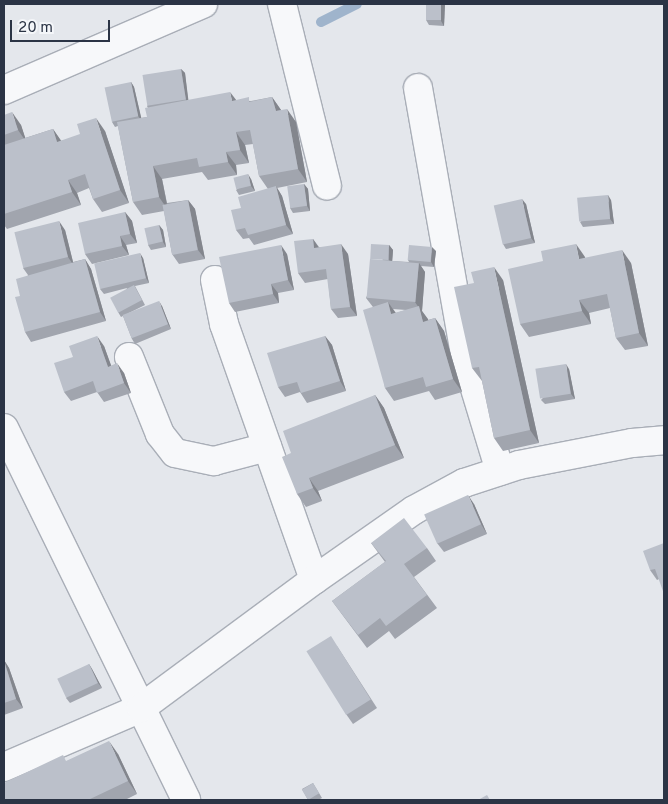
<!DOCTYPE html>
<style>
body{margin:0}
#map{position:relative;width:668px;height:804px;overflow:hidden;background:#e4e7ec;font-family:Overpass,sans-serif}
div>[style]{position:absolute}
.stream>*{height:10px;margin:-5px;padding:0 5px;transform-origin:5px;border-radius:5px;background:#9fb4cc}
.roads{filter:drop-shadow(1px 0 #a9aeb7) drop-shadow(-1px 0 #a9aeb7) drop-shadow(0 1px #a9aeb7) drop-shadow(0 -1px #a9aeb7)}
.minor>*{height:28px;margin:-14px;padding:0 14px;transform-origin:14px;border-radius:14px;background:#f7f8fa}
.wall>*{inset:0;background:#a1a5ae}
.shaded-wall>*{inset:0;background:#83868d}
.building>*{inset:0;background:#bbc0ca;transform-origin:0 0}
span{translate:-50% -50%;white-space:nowrap;text-align:center;line-height:1.15;-webkit-text-stroke:4px #f4f6f9;paint-order:stroke}
.frame{position:absolute;inset:0;border:5px solid #2b3445;pointer-events:none}
.scale{position:absolute;left:10px;top:20px;width:100px;height:22px;box-sizing:border-box;border:2px solid #2b3445;border-top:0;padding-left:6px;font-size:15px;line-height:18px;white-space:nowrap;color:#2b3445;-webkit-text-stroke:4px #f4f6f9;paint-order:stroke}
</style>
<div id="map">
<div class="stream">
<div style="left:321px;top:22px;width:40px;rotate:-26.6deg"></div>
</div>
<div class="roads">
<div class="minor">
<div style="left:282px;top:4px;width:187px;rotate:76.1deg"></div>
<div style="left:418px;top:88px;width:275px;rotate:80deg"></div>
<div style="left:466px;top:359px;width:117px;rotate:73.1deg"></div>
<div style="left:4px;top:90px;width:217px;rotate:-23.4deg"></div>
<div style="left:215px;top:280px;width:45px;rotate:78.4deg"></div>
<div style="left:224px;top:324px;width:271px;rotate:70.6deg"></div>
<div style="left:129px;top:357px;width:83px;rotate:68.1deg"></div>
<div style="left:160px;top:434px;width:24px;rotate:52deg"></div>
<div style="left:175px;top:453px;width:40px;rotate:12deg"></div>
<div style="left:214px;top:461px;width:55px;rotate:-14.8deg"></div>
<div style="left:4px;top:428px;width:414px;rotate:63.9deg"></div>
<div style="left:4px;top:767px;width:149px;rotate:-23.3deg"></div>
<div style="left:141px;top:708px;width:215px;rotate:-36.5deg"></div>
<div style="left:314px;top:580px;width:122px;rotate:-35deg"></div>
<div style="left:414px;top:510px;width:57px;rotate:-28.4deg"></div>
<div style="left:464px;top:483px;width:58px;rotate:-18.1deg"></div>
<div style="left:519px;top:465px;width:115px;rotate:-11deg"></div>
<div style="left:632px;top:443px;width:32px;rotate:-5deg"></div>
</div>
</div>
<div class="wall">
<div style="clip-path:polygon(426px 4px,445px 4px,444px 26px,429px 25px,426px 20px)"></div>
<div style="clip-path:polygon(181px 69px,185px 73px,188px 100px,236px 100px,251px 101px,272px 97px,281px 110px,296px 122px,307px 182px,277px 188px,282px 196px,293px 234px,254px 245px,249px 238px,243px 239px,236px 230px,241px 208px,268px 189px,259px 176px,253px 144px,245px 145px,249px 163px,236px 165px,237px 175px,208px 180px,202px 172px,162px 179px,167px 203px,188px 200px,195px 209px,205px 259px,179px 264px,172px 254px,164px 211px,142px 215px,133px 202px,118px 126px,115px 127px,112px 122px,131px 82px,134px 87px,141px 118px,147px 117px,148px 108px,147px 106px)"></div>
<div style="clip-path:polygon(4px 115px,21px 125px,25px 138px,53px 129px,61px 141px,105px 131px,129px 203px,102px 212px,93px 199px,89px 188px,77px 193px,81px 205px,7px 229px,4px 225px)"></div>
<div style="clip-path:polygon(251px 179px,255px 191px,239px 195px,236px 190px)"></div>
<div style="clip-path:polygon(304px 184px,308px 189px,310px 211px,293px 213px,290px 208px)"></div>
<div style="clip-path:polygon(611px 200px,614px 224px,583px 227px,580px 222px)"></div>
<div style="clip-path:polygon(526px 204px,535px 243px,506px 249px,503px 244px)"></div>
<div style="clip-path:polygon(125px 212px,132px 221px,137px 243px,126px 245px,129px 255px,92px 264px,85px 254px)"></div>
<div style="clip-path:polygon(159px 225px,163px 230px,166px 247px,151px 250px,148px 245px)"></div>
<div style="clip-path:polygon(65px 230px,73px 262px,85px 259px,91px 269px,106px 321px,31px 342px,25px 332px,20px 296px,28px 275px,23px 268px)"></div>
<div style="clip-path:polygon(313px 239px,319px 247px,348px 254px,357px 316px,338px 318px,331px 309px,328px 279px,305px 283px,298px 273px)"></div>
<div style="clip-path:polygon(evenodd,389px 245px,393px 250px,392px 261px,409px 262px,408px 260px,436px 251px,434px 267px,421px 266px,425px 272px,422px 311px,428px 320px,435px 318px,444px 331px,462px 392px,435px 400px,429px 391px,394px 401px,385px 388px,373px 307px,366px 298px,389px 245px,393px 309px,406px 310px,396px 313px,393px 309px)"></div>
<div style="clip-path:polygon(287px 254px,294px 290px,278px 293px,279px 303px,235px 312px,229px 303px)"></div>
<div style="clip-path:polygon(585px 257px,585px 258px,631px 263px,648px 346px,625px 350px,616px 338px,610px 308px,589px 313px,591px 324px,529px 337px,520px 324px)"></div>
<div style="clip-path:polygon(143px 258px,149px 283px,135px 286px,145px 305px,127px 314px,162px 306px,171px 329px,135px 344px,132px 339px,123px 316px,121px 317px,118px 312px,127px 288px,104px 294px,100px 289px)"></div>
<div style="clip-path:polygon(503px 280px,539px 443px,503px 451px,494px 438px,482px 381px,472px 368px)"></div>
<div style="clip-path:polygon(325px 336px,332px 345px,346px 391px,307px 403px,300px 392px,285px 397px,278px 387px)"></div>
<div style="clip-path:polygon(104px 346px,111px 366px,124px 373px,131px 393px,104px 402px,97px 392px,71px 401px,64px 392px,73px 357px)"></div>
<div style="clip-path:polygon(569px 369px,575px 399px,545px 404px,541px 400px)"></div>
<div style="clip-path:polygon(375px 395px,384px 408px,404px 458px,318px 491px,322px 501px,306px 507px,297px 494px,291px 453px)"></div>
<div style="clip-path:polygon(474px 504px,487px 534px,444px 552px,437px 543px)"></div>
<div style="clip-path:polygon(371px 543px,427px 548px,436px 561px,414px 577px,437px 608px,395px 639px,389px 631px,367px 648px,332px 601px,385px 562px)"></div>
<div style="clip-path:polygon(664px 543px,659px 579px,657px 580px,650px 570px)"></div>
<div style="clip-path:polygon(337px 646px,377px 708px,353px 724px,346px 714px)"></div>
<div style="clip-path:polygon(4px 660px,9px 668px,23px 708px,4px 715px)"></div>
<div style="clip-path:polygon(89px 664px,92px 669px,102px 688px,70px 703px,66px 698px)"></div>
<div style="clip-path:polygon(118px 754px,137px 794px,125px 800px,4px 800px,67px 761px)"></div>
<div style="clip-path:polygon(313px 783px,322px 798px,318px 800px,308px 800px,302px 789px)"></div>
</div>
<div class="shaded-wall">
<div style="clip-path:polygon(441px 4px,445px 4px,444px 26px,441px 21px)"></div>
<div style="clip-path:polygon(181px 69px,185px 73px,189px 105px,186px 100px)"></div>
<div style="clip-path:polygon(131px 82px,134px 87px,142px 121px,138px 116px)"></div>
<div style="clip-path:polygon(230px 92px,240px 105px,232px 101px)"></div>
<div style="clip-path:polygon(272px 97px,281px 110px,276px 111px)"></div>
<div style="clip-path:polygon(287px 109px,296px 122px,307px 182px,298px 169px)"></div>
<div style="clip-path:polygon(12px 112px,21px 125px,27px 143px,18px 130px)"></div>
<div style="clip-path:polygon(96px 118px,105px 131px,129px 203px,120px 190px)"></div>
<div style="clip-path:polygon(53px 129px,62px 142px,57px 142px)"></div>
<div style="clip-path:polygon(236px 132px,245px 145px,249px 163px,240px 150px)"></div>
<div style="clip-path:polygon(226px 152px,236px 165px,237px 175px,228px 162px)"></div>
<div style="clip-path:polygon(153px 166px,162px 179px,168px 210px,159px 197px)"></div>
<div style="clip-path:polygon(248px 174px,251px 179px,255px 191px,251px 186px)"></div>
<div style="clip-path:polygon(68px 180px,77px 193px,81px 205px,72px 192px)"></div>
<div style="clip-path:polygon(304px 184px,308px 189px,310px 211px,307px 206px)"></div>
<div style="clip-path:polygon(276px 186px,282px 196px,293px 234px,286px 225px)"></div>
<div style="clip-path:polygon(608px 195px,611px 200px,614px 224px,610px 219px)"></div>
<div style="clip-path:polygon(522px 199px,526px 204px,535px 243px,531px 238px)"></div>
<div style="clip-path:polygon(188px 200px,195px 209px,205px 259px,198px 250px)"></div>
<div style="clip-path:polygon(125px 212px,132px 221px,137px 243px,130px 234px)"></div>
<div style="clip-path:polygon(59px 221px,65px 230px,74px 266px,68px 257px)"></div>
<div style="clip-path:polygon(159px 225px,163px 230px,166px 247px,163px 242px)"></div>
<div style="clip-path:polygon(120px 236px,126px 245px,129px 255px,122px 246px)"></div>
<div style="clip-path:polygon(313px 239px,319px 248px,314px 248px)"></div>
<div style="clip-path:polygon(341px 244px,348px 254px,357px 316px,350px 307px)"></div>
<div style="clip-path:polygon(576px 244px,585px 257px,588px 272px,579px 259px)"></div>
<div style="clip-path:polygon(281px 245px,287px 254px,294px 290px,288px 280px)"></div>
<div style="clip-path:polygon(389px 245px,393px 250px,392px 265px,389px 260px)"></div>
<div style="clip-path:polygon(432px 247px,436px 251px,434px 267px,431px 262px)"></div>
<div style="clip-path:polygon(622px 250px,631px 263px,648px 346px,639px 333px)"></div>
<div style="clip-path:polygon(140px 253px,143px 258px,149px 283px,146px 278px)"></div>
<div style="clip-path:polygon(85px 259px,91px 269px,106px 321px,100px 312px)"></div>
<div style="clip-path:polygon(419px 263px,425px 272px,422px 311px,428px 319px,432px 335px,423px 322px,419px 308px,415px 302px)"></div>
<div style="clip-path:polygon(494px 267px,503px 280px,539px 443px,530px 430px)"></div>
<div style="clip-path:polygon(271px 284px,278px 293px,279px 303px,273px 294px)"></div>
<div style="clip-path:polygon(579px 300px,589px 313px,591px 324px,582px 311px)"></div>
<div style="clip-path:polygon(159px 301px,162px 306px,171px 329px,168px 324px)"></div>
<div style="clip-path:polygon(388px 302px,397px 315px,391px 314px)"></div>
<div style="clip-path:polygon(435px 318px,444px 331px,462px 392px,453px 379px)"></div>
<div style="clip-path:polygon(97px 336px,104px 346px,115px 376px,108px 367px)"></div>
<div style="clip-path:polygon(325px 336px,332px 345px,346px 391px,340px 381px)"></div>
<div style="clip-path:polygon(117px 363px,124px 373px,131px 393px,124px 383px)"></div>
<div style="clip-path:polygon(566px 364px,569px 369px,575px 399px,571px 394px)"></div>
<div style="clip-path:polygon(375px 395px,384px 408px,404px 458px,395px 445px)"></div>
<div style="clip-path:polygon(309px 478px,318px 491px,322px 501px,313px 488px)"></div>
<div style="clip-path:polygon(468px 495px,474px 504px,487px 534px,481px 524px)"></div>
<div style="clip-path:polygon(4px 660px,9px 668px,23px 708px,16px 699px)"></div>
<div style="clip-path:polygon(89px 664px,92px 669px,102px 688px,98px 683px)"></div>
<div style="clip-path:polygon(109px 741px,118px 754px,137px 794px,128px 781px)"></div>
</div>
<div class="building">
<div style="left:426px;top:4px;width:15px;height:16px"></div>
<div style="left:181px;top:69px;width:31px;height:39px;rotate:81deg"></div>
<div style="left:131px;top:82px;width:35px;height:27px;rotate:78deg"></div>
<div style="clip-path:polygon(230px 92px,232px 101px,249px 97px,249px 102px,272px 97px,276px 111px,287px 109px,298px 169px,259px 176px,250px 130px,236px 132px,240px 150px,226px 152px,228px 162px,199px 167px,197px 158px,153px 166px,159px 197px,133px 202px,117px 122px,147px 117px,145px 108px)"></div>
<div style="clip-path:polygon(12px 112px,18px 130px,4px 135px,4px 115px)"></div>
<div style="clip-path:polygon(96px 118px,120px 190px,93px 199px,85px 174px,68px 180px,72px 192px,4px 214px,4px 145px,53px 129px,57px 142px,80px 134px,77px 124px)"></div>
<div style="left:248px;top:174px;width:12px;height:15px;rotate:76deg"></div>
<div style="left:304px;top:184px;width:22px;height:17px;rotate:82deg"></div>
<div style="clip-path:polygon(276px 186px,286px 225px,248px 235px,245px 228px,236px 230px,231px 210px,241px 208px,238px 197px)"></div>
<div style="left:608px;top:195px;width:24px;height:31px;rotate:85deg"></div>
<div style="left:522px;top:199px;width:40px;height:29px;rotate:77deg"></div>
<div style="left:188px;top:200px;width:51px;height:26px;rotate:79deg"></div>
<div style="clip-path:polygon(125px 212px,130px 234px,120px 236px,122px 246px,85px 254px,78px 223px)"></div>
<div style="left:59px;top:221px;width:37px;height:46px;rotate:76deg"></div>
<div style="left:159px;top:225px;width:17px;height:15px;rotate:77deg"></div>
<div style="clip-path:polygon(313px 239px,314px 248px,341px 244px,350px 307px,331px 309px,326px 269px,298px 273px,294px 241px)"></div>
<div style="left:371px;top:244px;width:18px;height:15px;rotate:3deg"></div>
<div style="clip-path:polygon(576px 244px,579px 259px,622px 250px,639px 333px,616px 338px,607px 294px,579px 300px,582px 311px,520px 324px,508px 269px,543px 261px,541px 251px)"></div>
<div style="clip-path:polygon(281px 245px,288px 280px,271px 284px,273px 294px,229px 303px,219px 257px)"></div>
<div style="left:409px;top:245px;width:23px;height:15px;rotate:5deg"></div>
<div style="left:140px;top:253px;width:26px;height:47px;rotate:77deg"></div>
<div style="clip-path:polygon(85px 259px,100px 312px,25px 332px,15px 297px,20px 296px,16px 279px)"></div>
<div style="left:370px;top:259px;width:49px;height:39px;rotate:5deg"></div>
<div style="clip-path:polygon(494px 267px,530px 430px,494px 438px,479px 367px,472px 368px,454px 287px,474px 283px,471px 272px)"></div>
<div style="left:134px;top:285px;width:17px;height:27px;rotate:62deg"></div>
<div style="left:159px;top:301px;width:25px;height:39px;rotate:69deg"></div>
<div style="clip-path:polygon(388px 302px,391px 314px,419px 306px,423px 322px,435px 318px,453px 379px,426px 387px,423px 377px,385px 388px,363px 310px)"></div>
<div style="clip-path:polygon(97px 336px,108px 367px,117px 363px,124px 383px,97px 393px,93px 381px,64px 392px,54px 363px,73px 357px,69px 346px)"></div>
<div style="clip-path:polygon(325px 336px,340px 381px,301px 393px,297px 382px,278px 387px,267px 353px)"></div>
<div style="left:566px;top:364px;width:30px;height:31px;rotate:81deg"></div>
<div style="clip-path:polygon(375px 395px,395px 445px,309px 478px,313px 488px,297px 494px,282px 457px,291px 453px,283px 431px)"></div>
<div style="left:468px;top:495px;width:32px;height:48px;rotate:66deg"></div>
<div style="clip-path:polygon(404px 518px,427px 548px,404px 564px,427px 595px,386px 626px,380px 618px,358px 635px,332px 601px,386px 561px,371px 543px)"></div>
<div style="clip-path:polygon(664px 543px,664px 594px,655px 569px,650px 570px,643px 551px)"></div>
<div style="left:331px;top:636px;width:75px;height:29px;rotate:58deg"></div>
<div style="clip-path:polygon(4px 661px,16px 699px,4px 703px)"></div>
<div style="left:89px;top:664px;width:21px;height:35px;rotate:65deg"></div>
<div style="clip-path:polygon(109px 741px,128px 781px,88px 800px,4px 800px,4px 783px,63px 755px,66px 761px)"></div>
<div style="left:313px;top:783px;width:12px;height:13px;rotate:59deg"></div>
<div style="clip-path:polygon(487px 795px,490px 800px,478px 800px)"></div>
</div>
<div class="frame"></div>
<div class="scale">20 m</div>
</div>
